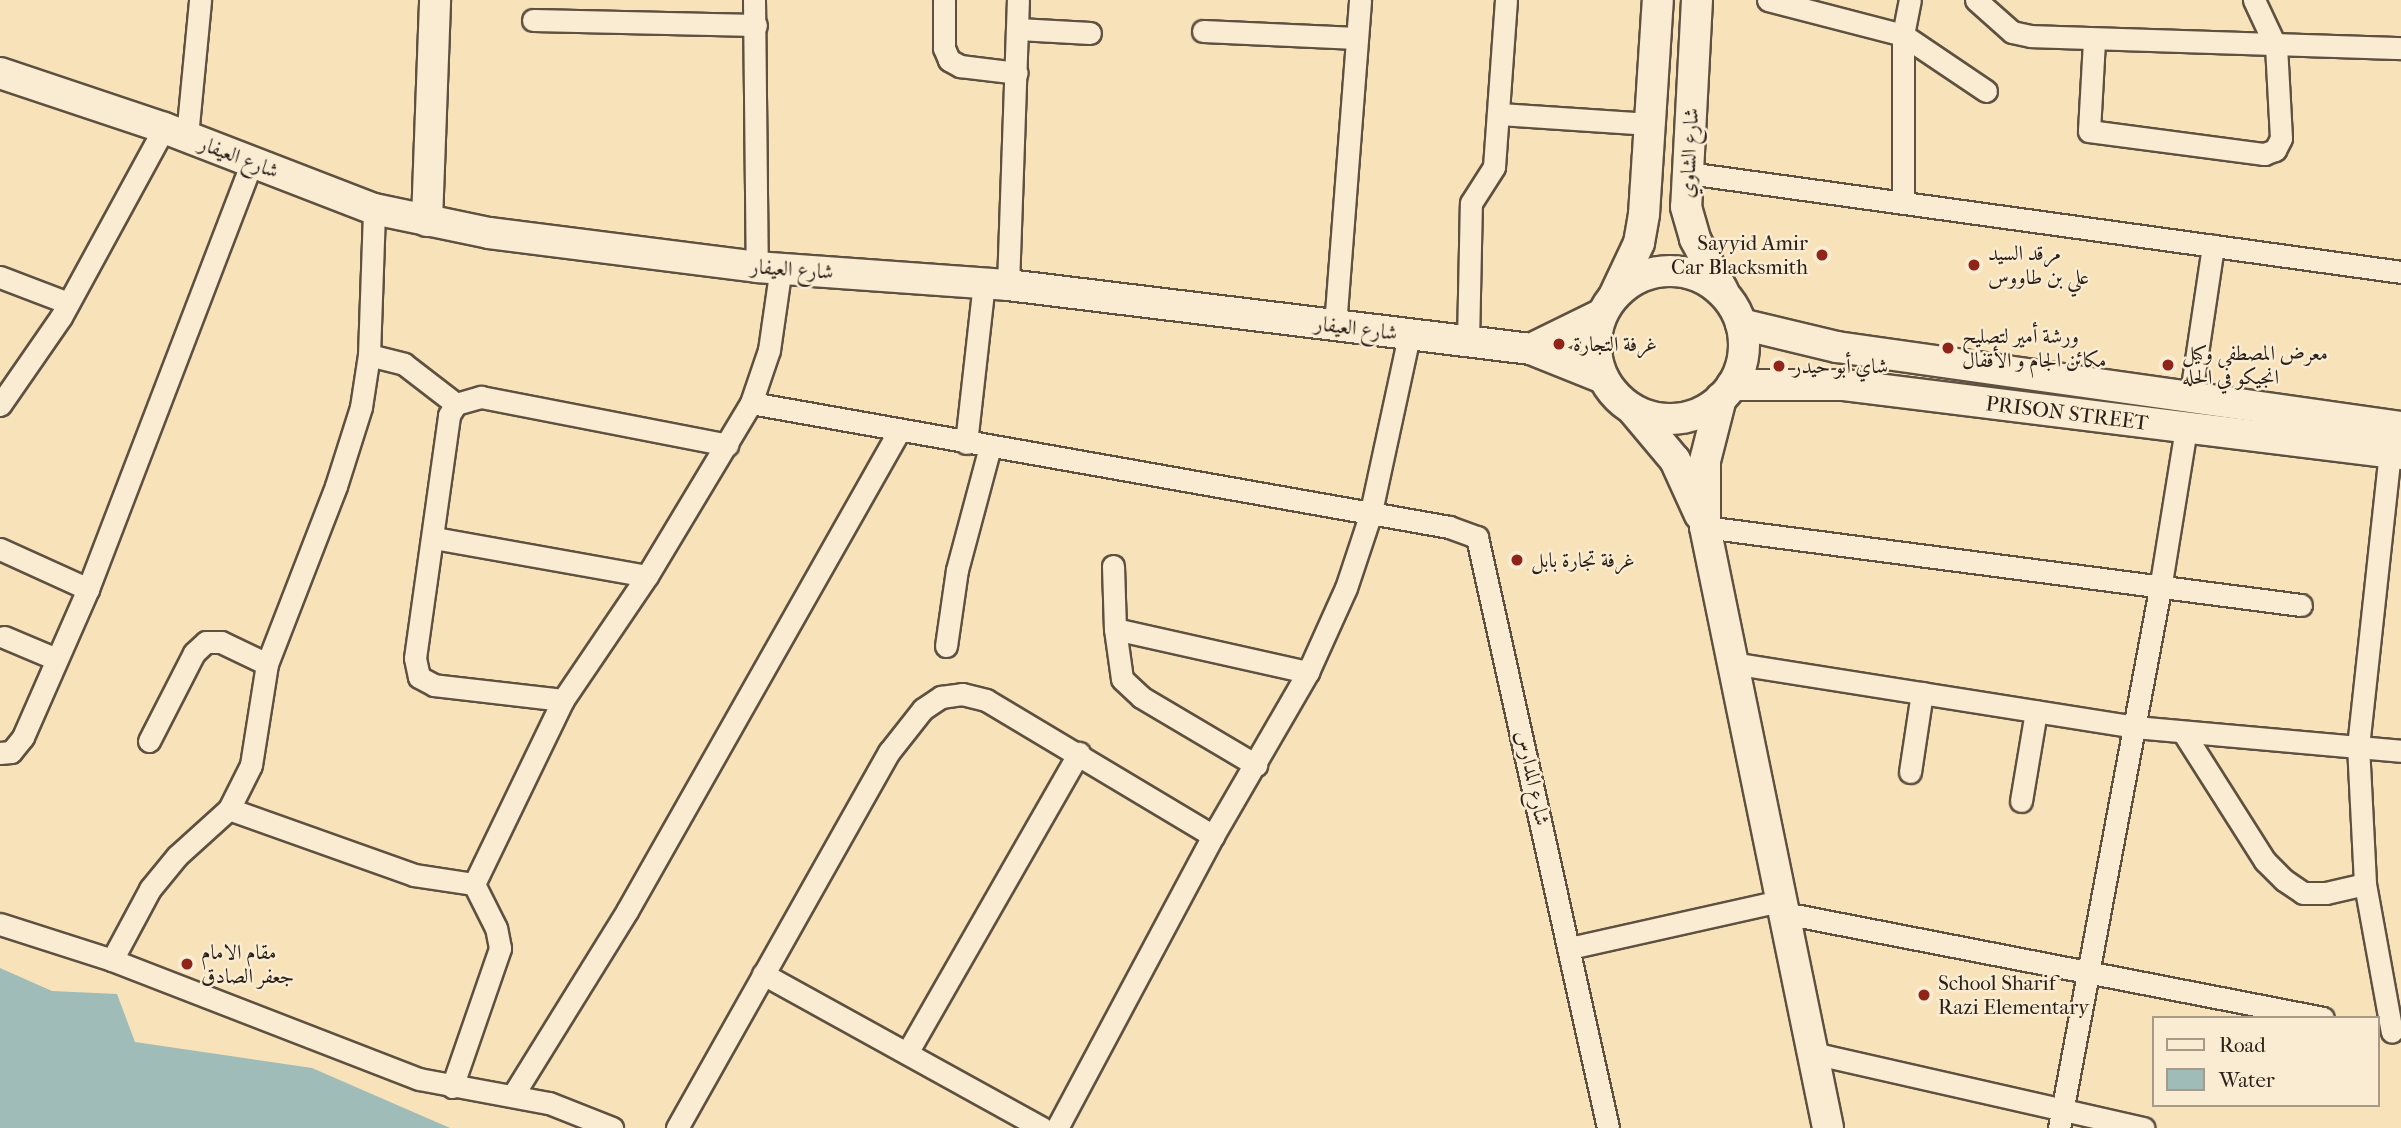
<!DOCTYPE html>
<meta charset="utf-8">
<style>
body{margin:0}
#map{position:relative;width:2401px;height:1128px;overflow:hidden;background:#f7e2ba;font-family:"IM FELL French Canon",Amiri,serif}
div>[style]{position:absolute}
.water>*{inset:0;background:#9fbcb8}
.roads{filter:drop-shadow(2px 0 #5e5141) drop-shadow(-2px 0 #5e5141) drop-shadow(0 2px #5e5141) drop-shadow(0 -2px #5e5141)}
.street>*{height:21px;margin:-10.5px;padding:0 10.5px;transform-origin:10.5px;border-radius:10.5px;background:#faecd2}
.secondary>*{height:30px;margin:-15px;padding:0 15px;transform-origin:15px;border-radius:15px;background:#faecd2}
.secondary>.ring{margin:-15px;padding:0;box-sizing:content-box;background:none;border:30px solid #faecd2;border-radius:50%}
.dots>*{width:19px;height:19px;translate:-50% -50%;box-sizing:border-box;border:4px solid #faecd2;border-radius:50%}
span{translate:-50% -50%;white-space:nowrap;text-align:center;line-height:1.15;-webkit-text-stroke:5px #faecd2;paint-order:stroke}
.street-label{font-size:21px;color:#2b2119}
.poi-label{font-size:21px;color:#2b2119}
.right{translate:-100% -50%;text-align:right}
.left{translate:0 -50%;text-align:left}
.legend{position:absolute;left:2152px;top:1016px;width:228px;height:91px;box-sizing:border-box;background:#faecd2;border:2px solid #a79b88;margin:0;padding:9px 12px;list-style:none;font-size:21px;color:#2b2119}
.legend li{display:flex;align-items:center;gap:14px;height:35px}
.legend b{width:35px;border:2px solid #a79b88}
</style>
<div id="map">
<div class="water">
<div style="clip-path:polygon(0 968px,52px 991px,117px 994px,135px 1042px,312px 1068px,450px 1128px,0 1128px)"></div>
</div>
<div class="roads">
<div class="street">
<div style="left:754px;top:0;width:267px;rotate:89.4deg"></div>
<div style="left:944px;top:0;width:48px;rotate:90deg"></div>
<div style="left:944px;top:48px;width:13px;rotate:67deg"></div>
<div style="left:949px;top:60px;width:13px;rotate:29deg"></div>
<div style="left:960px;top:66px;width:57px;rotate:7deg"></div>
<div style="left:1768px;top:0;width:139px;rotate:14.5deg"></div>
<div style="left:1903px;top:35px;width:100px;rotate:34deg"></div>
<div style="left:1976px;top:0;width:48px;rotate:41.6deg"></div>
<div style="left:2012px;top:32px;width:19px;rotate:12deg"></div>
<div style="left:2031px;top:36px;width:370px;rotate:1.9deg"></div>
<div style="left:533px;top:20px;width:223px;rotate:1.3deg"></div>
<div style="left:1018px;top:29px;width:72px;rotate:3.2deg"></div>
<div style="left:1203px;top:31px;width:154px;rotate:2.6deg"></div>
<div style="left:2094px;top:41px;width:90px;rotate:93.2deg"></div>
<div style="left:2089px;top:131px;width:177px;rotate:7.5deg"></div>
<div style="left:2264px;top:154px;width:12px;rotate:-20deg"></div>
<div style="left:2275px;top:150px;width:13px;rotate:-63deg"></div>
<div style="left:2281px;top:138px;width:91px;rotate:-93.1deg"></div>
<div style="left:2276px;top:47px;width:52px;rotate:-115.1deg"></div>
<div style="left:1499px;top:114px;width:152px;rotate:3.8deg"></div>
<div style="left:187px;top:136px;width:137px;rotate:-84.5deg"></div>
<div style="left:1688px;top:173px;width:720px;rotate:7.9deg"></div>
<div style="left:1903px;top:203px;width:168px;rotate:-90deg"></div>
<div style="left:1903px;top:35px;width:36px;rotate:-79deg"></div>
<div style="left:0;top:277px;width:73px;rotate:20.9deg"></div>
<div style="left:1008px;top:285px;width:285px;rotate:-88deg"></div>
<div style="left:1335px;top:326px;width:327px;rotate:-85.6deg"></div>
<div style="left:1468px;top:342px;width:139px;rotate:-88.8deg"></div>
<div style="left:1471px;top:203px;width:43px;rotate:-57.4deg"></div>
<div style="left:1494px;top:167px;width:167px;rotate:-85.9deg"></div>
<div style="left:369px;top:355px;width:36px;rotate:14deg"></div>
<div style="left:404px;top:364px;width:66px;rotate:37.6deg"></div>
<div style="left:2190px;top:400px;width:156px;rotate:-81.5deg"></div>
<div style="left:751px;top:403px;width:709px;rotate:10.07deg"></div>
<div style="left:1449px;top:527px;width:30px;rotate:20deg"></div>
<div style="left:1477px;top:537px;width:605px;rotate:77.5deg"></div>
<div style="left:0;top:405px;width:107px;rotate:-55.3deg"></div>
<div style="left:61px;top:317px;width:215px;rotate:-61.4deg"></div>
<div style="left:966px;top:443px;width:161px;rotate:-83.6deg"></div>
<div style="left:2390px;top:452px;width:295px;rotate:96.2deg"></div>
<div style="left:2358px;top:745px;width:139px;rotate:87.1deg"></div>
<div style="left:2365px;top:884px;width:150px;rotate:79.7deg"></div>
<div style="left:1705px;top:527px;width:601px;rotate:7.46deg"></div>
<div style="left:434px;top:538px;width:216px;rotate:10.1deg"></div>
<div style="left:0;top:549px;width:97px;rotate:24.4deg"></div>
<div style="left:1113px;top:566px;width:63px;rotate:88.2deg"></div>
<div style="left:1115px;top:629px;width:50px;rotate:82deg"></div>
<div style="left:1122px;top:679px;width:26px;rotate:43deg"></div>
<div style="left:1141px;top:697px;width:134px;rotate:30.6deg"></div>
<div style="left:1115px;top:629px;width:198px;rotate:12.6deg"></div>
<div style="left:4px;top:637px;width:56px;rotate:22.9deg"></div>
<div style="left:946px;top:646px;width:77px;rotate:-81.8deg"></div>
<div style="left:957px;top:570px;width:127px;rotate:-75deg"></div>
<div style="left:1732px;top:663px;width:407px;rotate:9deg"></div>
<div style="left:2134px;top:727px;width:268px;rotate:5.1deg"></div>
<div style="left:563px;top:700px;width:130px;rotate:-173.4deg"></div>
<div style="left:434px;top:685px;width:17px;rotate:-152deg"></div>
<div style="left:419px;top:677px;width:19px;rotate:-102deg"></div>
<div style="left:415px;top:658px;width:245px;rotate:-82deg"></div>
<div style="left:449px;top:415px;width:13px;rotate:-58deg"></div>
<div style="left:456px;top:404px;width:26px;rotate:-16deg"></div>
<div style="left:481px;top:397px;width:251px;rotate:11deg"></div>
<div style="left:2183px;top:732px;width:153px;rotate:57.6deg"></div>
<div style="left:2265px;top:861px;width:27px;rotate:45deg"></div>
<div style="left:2284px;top:880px;width:23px;rotate:34deg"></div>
<div style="left:2303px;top:893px;width:23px"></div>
<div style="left:2326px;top:893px;width:40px;rotate:-13deg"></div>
<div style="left:149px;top:741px;width:99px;rotate:-62.9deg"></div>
<div style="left:194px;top:653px;width:16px;rotate:-43deg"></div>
<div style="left:206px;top:642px;width:15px"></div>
<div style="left:221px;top:642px;width:51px;rotate:25.6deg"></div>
<div style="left:0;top:753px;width:11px;rotate:-5deg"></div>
<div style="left:11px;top:752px;width:19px;rotate:-51deg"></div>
<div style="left:23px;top:737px;width:162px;rotate:-66.3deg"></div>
<div style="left:88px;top:589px;width:457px;rotate:-69deg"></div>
<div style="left:1910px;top:772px;width:80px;rotate:-81.4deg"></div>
<div style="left:2021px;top:801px;width:91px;rotate:-80.5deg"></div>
<div style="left:229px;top:809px;width:196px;rotate:19.6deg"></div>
<div style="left:414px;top:875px;width:61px;rotate:8.5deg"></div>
<div style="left:1784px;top:913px;width:549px;rotate:11.02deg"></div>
<div style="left:0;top:924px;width:118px;rotate:17.8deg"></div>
<div style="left:112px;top:960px;width:329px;rotate:21.2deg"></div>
<div style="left:419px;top:1079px;width:132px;rotate:10.5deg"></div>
<div style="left:549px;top:1103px;width:68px;rotate:21.6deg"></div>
<div style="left:1570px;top:948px;width:216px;rotate:-12.6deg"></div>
<div style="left:112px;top:960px;width:81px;rotate:-61.8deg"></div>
<div style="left:150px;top:889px;width:43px;rotate:-50.7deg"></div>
<div style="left:177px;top:856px;width:70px;rotate:-42.1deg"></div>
<div style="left:229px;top:809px;width:49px;rotate:-63.4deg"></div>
<div style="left:251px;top:765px;width:102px;rotate:-81deg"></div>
<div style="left:267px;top:664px;width:191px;rotate:-68.8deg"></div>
<div style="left:336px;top:486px;width:83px;rotate:-72.4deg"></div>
<div style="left:361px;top:407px;width:53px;rotate:-81.3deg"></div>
<div style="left:369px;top:355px;width:146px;rotate:-88deg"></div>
<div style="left:763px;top:974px;width:319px;rotate:28.9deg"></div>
<div style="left:907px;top:1053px;width:346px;rotate:-60.2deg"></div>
<div style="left:1813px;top:1053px;width:339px;rotate:12.8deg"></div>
<div style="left:452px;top:1087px;width:147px;rotate:-70.9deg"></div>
<div style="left:500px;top:948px;width:20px;rotate:-101deg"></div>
<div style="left:496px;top:928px;width:49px;rotate:-116.6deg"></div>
<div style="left:474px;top:884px;width:204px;rotate:-64.2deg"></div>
<div style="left:563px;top:700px;width:150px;rotate:-55.9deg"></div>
<div style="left:647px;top:576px;width:202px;rotate:-59deg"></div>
<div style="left:751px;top:403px;width:56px;rotate:-71.2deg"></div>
<div style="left:769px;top:350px;width:84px;rotate:-81.8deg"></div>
<div style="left:513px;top:1095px;width:216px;rotate:-58.2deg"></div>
<div style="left:627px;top:911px;width:552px;rotate:-60.46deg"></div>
<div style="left:677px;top:1128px;width:432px;rotate:-60.6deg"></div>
<div style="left:889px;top:752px;width:55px;rotate:-51.7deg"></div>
<div style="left:923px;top:709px;width:22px;rotate:-34deg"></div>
<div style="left:941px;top:697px;width:21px;rotate:-8deg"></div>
<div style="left:962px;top:694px;width:25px;rotate:14deg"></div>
<div style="left:986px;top:700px;width:265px;rotate:30.9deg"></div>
<div style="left:1057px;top:1128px;width:331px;rotate:-61.9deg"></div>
<div style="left:1213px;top:836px;width:190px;rotate:-59.9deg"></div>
<div style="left:1308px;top:672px;width:92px;rotate:-65.7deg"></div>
<div style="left:1346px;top:588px;width:76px;rotate:-71.6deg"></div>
<div style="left:1370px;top:516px;width:185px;rotate:-77.8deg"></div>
<div style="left:2059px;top:1128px;width:548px;rotate:-79.39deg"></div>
<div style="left:2160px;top:589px;width:163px;rotate:-80.8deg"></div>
</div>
<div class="secondary">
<div style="left:1697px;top:0;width:207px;rotate:93deg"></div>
<div style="left:1686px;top:207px;width:33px;rotate:74deg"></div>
<div style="left:1695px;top:239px;width:59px;rotate:61.7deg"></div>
<div style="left:0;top:73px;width:173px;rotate:18.5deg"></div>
<div style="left:164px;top:128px;width:225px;rotate:21.1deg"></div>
<div style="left:374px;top:209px;width:117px;rotate:11.8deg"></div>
<div style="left:489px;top:233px;width:270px;rotate:7.2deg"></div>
<div style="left:757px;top:267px;width:252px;rotate:4.1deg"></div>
<div style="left:1008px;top:285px;width:527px;rotate:6.98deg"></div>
<div style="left:1531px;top:349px;width:78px;rotate:21.9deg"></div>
<div style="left:427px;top:221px;width:221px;rotate:-87.9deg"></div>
<div class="ring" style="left:1596px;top:271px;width:118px;height:118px"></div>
<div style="left:1615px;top:294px;width:56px;rotate:-64.8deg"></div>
<div style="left:1639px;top:243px;width:29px;rotate:-80deg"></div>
<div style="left:1644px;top:214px;width:214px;rotate:-86.3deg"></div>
<div style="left:1741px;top:324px;width:99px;rotate:13.5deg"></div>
<div style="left:1837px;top:347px;width:570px;rotate:8.07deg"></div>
<div style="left:1531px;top:349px;width:79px;rotate:-26.2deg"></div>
<div style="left:1732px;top:385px;width:112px"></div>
<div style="left:1844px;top:385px;width:561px;rotate:7.06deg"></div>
<div style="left:1721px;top:398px;width:65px;rotate:104.3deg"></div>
<div style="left:1705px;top:461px;width:66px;rotate:90deg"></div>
<div style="left:1705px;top:527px;width:613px;rotate:78.43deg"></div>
<div style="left:1633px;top:410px;width:65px;rotate:50deg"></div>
<div style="left:1675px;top:460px;width:60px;rotate:65.6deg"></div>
</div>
</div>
<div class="dots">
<div style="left:1822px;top:255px;background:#8f2418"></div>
<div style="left:1974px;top:265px;background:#8f2418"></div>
<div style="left:1559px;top:344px;background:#8f2418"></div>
<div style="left:1948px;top:348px;background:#8f2418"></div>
<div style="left:2168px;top:365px;background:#8f2418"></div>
<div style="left:1779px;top:366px;background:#8f2418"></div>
<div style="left:1517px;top:560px;background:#8f2418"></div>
<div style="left:187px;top:964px;background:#8f2418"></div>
<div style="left:1924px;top:995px;background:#8f2418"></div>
</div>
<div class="street-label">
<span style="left:1689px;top:153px;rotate:-87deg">شارع الشاوي</span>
<span style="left:239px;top:157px;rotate:21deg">شارع العيفار</span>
<span style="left:792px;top:269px;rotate:4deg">شارع العيفار</span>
<span style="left:1356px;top:328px;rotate:7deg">شارع العيفار</span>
<span style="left:2067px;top:413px;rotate:7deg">PRISON STREET</span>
<span style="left:1533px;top:778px;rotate:78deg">شارع المدارس</span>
</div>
<div class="poi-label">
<span class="right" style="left:1808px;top:255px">Sayyid Amir<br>Car Blacksmith</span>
<span class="left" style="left:1988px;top:265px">مرقد السيد<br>علي بن طاووس</span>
<span class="left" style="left:1962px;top:348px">ورشة أمير لتصليح<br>مكائن الجام و الأقفال</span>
<span class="left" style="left:1573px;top:344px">غرفة التجارة</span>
<span class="left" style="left:2182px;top:365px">معرض المصطفى وكيل<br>انجيكو في الحله</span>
<span class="left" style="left:1793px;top:366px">شاي أبو حيدر</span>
<span class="left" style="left:1531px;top:560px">غرفة تجارة بابل</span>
<span class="left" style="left:201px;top:964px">مقام الامام<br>جعفر الصادق</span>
<span class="left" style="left:1938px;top:995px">School Sharif<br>Razi Elementary</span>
</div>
<ul class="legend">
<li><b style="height:9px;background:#faecd2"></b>Road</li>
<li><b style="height:19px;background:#9fbcb8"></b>Water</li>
</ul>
</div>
